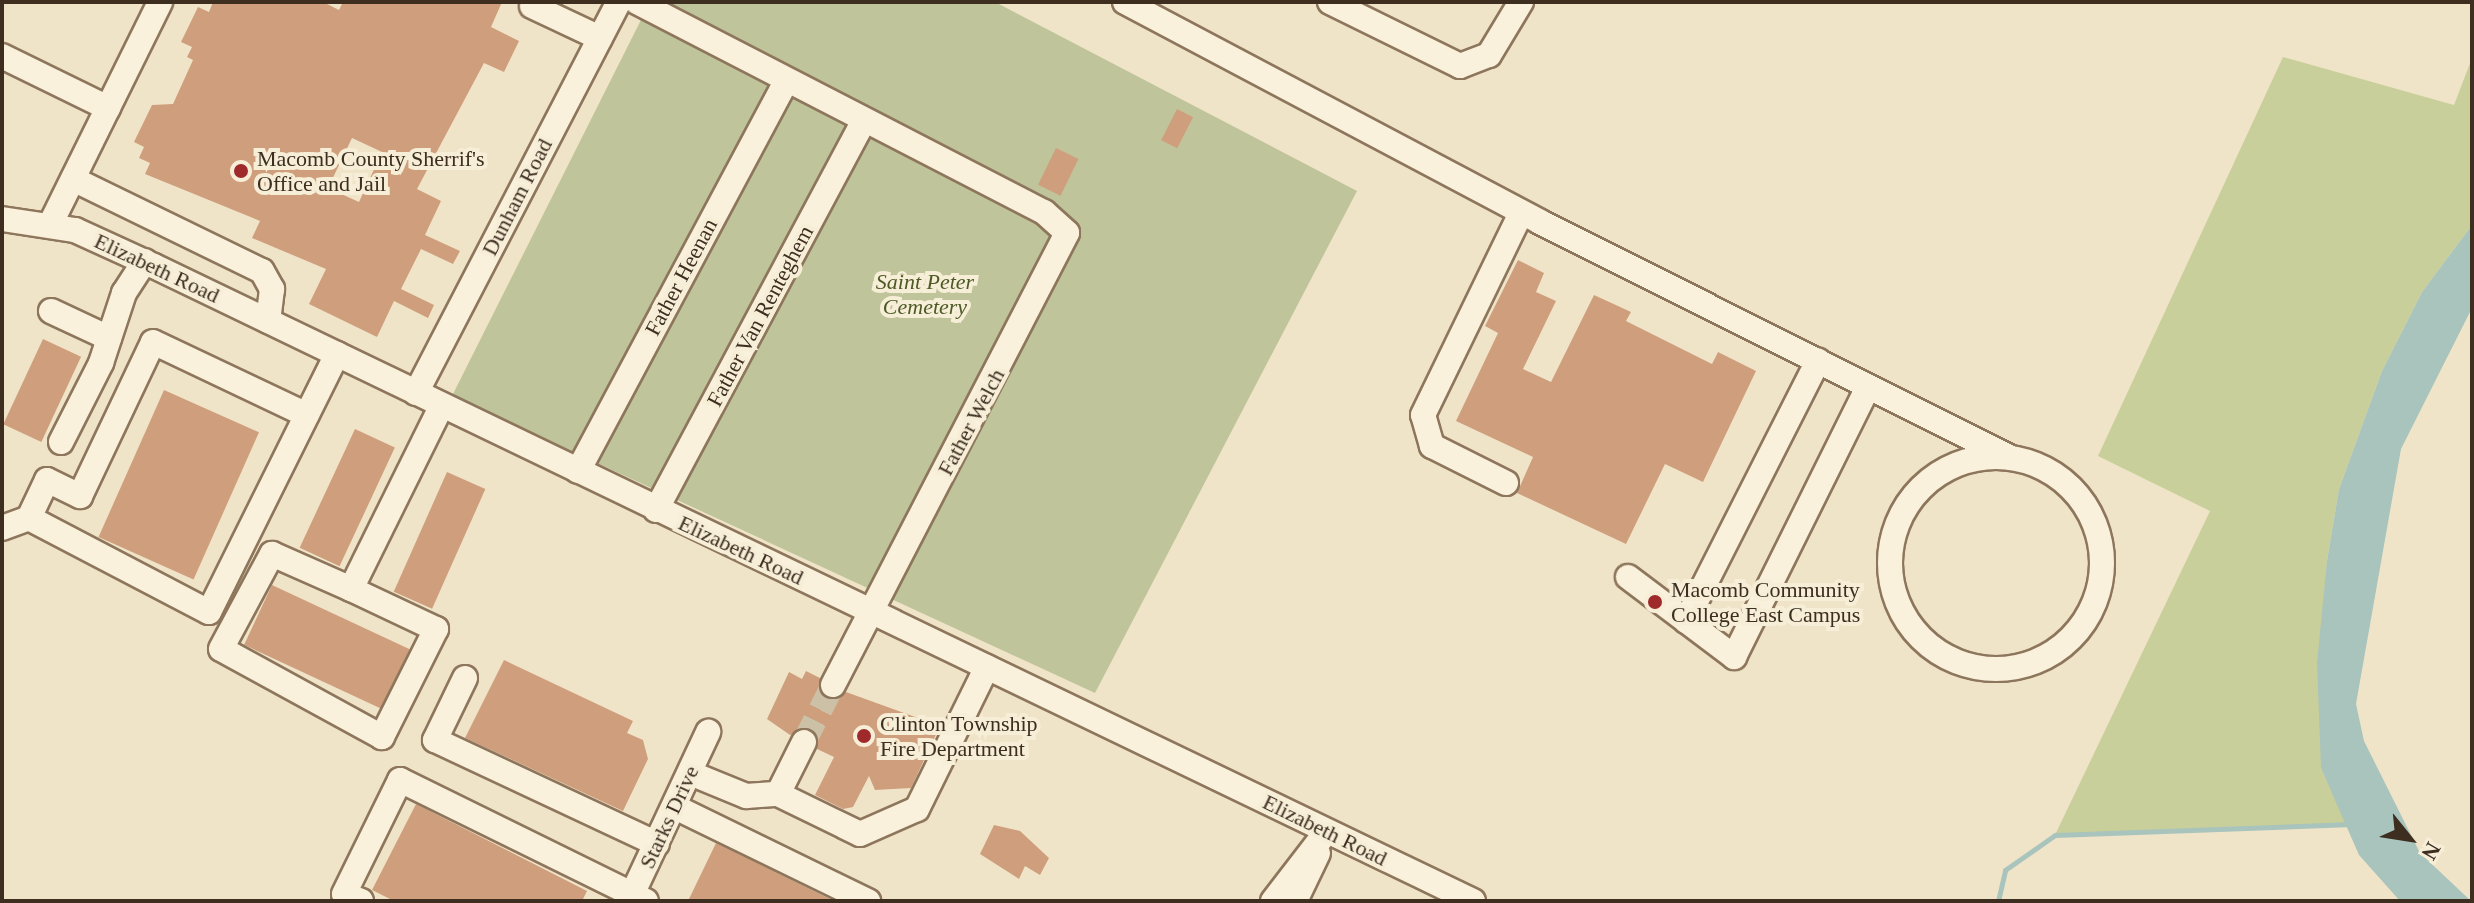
<!DOCTYPE html>
<style>
body{margin:0}
#map{position:relative;width:2474px;height:903px;overflow:hidden;background:#f0e4c8;font-family:Georgia,serif}
div>[style]{position:absolute}
.green>*{inset:0;background:#c9cf9b}
.cemetery>*{inset:0;background:#bfc49a}
.water>*{inset:0;background:#a9c4bc}
.stream>*{height:5px;margin:-2.5px;padding:0 2.5px;transform-origin:2.5px;border-radius:2.5px;background:#a9c4bc}
.building>*{inset:0;background:#cf9f7d;transform-origin:0 0}
.minor-tunnel>*{height:24px;margin-top:-12px;transform-origin:0;background:repeating-linear-gradient(90deg,#ccc0a6 0 24px,transparent 0 36px)}
.roads{filter:drop-shadow(2px 0 #8d765c) drop-shadow(-2px 0 #8d765c) drop-shadow(0 2px #8d765c) drop-shadow(0 -2px #8d765c)}
.minor>*{height:24px;margin:-12px;padding:0 12px;transform-origin:12px;border-radius:12px;background:#faf1dc}
.minor>.ring{margin:-12px;padding:0;box-sizing:content-box;background:none;border:24px solid #faf1dc;border-radius:50%}
.dots>*{width:22px;height:22px;translate:-50% -50%;box-sizing:border-box;border:4px solid #f7eed8;border-radius:50%}
span{translate:-50% -50%;white-space:nowrap;text-align:center;line-height:1.15;-webkit-text-stroke:8px #f7eed8;paint-order:stroke}
.poi-label{font-size:22px;color:#3d2e20}
.left{translate:0 -50%;text-align:left}
.street-label{font-size:22px;color:#3d2e20}
.park-label{font-size:22px;color:#4d5a26;font-style:italic}
.frame{position:absolute;inset:0;border:4px solid #3d2e20;pointer-events:none}
.north{position:absolute;left:2370px;top:799px;width:80px;height:80px;-webkit-text-stroke:6px #f7eed8;paint-order:stroke;rotate:120deg;font-size:22px;font-weight:700;line-height:32px;text-align:center;color:#3d2e20}
.north::after{content:'';display:block;margin:auto;width:28px;height:36px;background:#3d2e20;clip-path:polygon(50% 0,100% 100%,50% 72%,0 100%)}
</style>
<div id="map">
<div class="green">
<div style="clip-path:polygon(2283px 57px,2454px 105px,2472px 58px,2472px 225px,2422px 292px,2382px 371px,2339px 489px,2327px 561px,2321px 768px,2347px 824px,2055px 835px,2210px 511px,2098px 456px)"></div>
</div>
<div class="cemetery">
<div style="clip-path:polygon(650px 2px,995px 2px,1357px 191px,1095px 693px,452px 396px)"></div>
</div>
<div class="water">
<div style="clip-path:polygon(2472px 225px,2472px 308px,2401px 449px,2356px 704px,2364px 741px,2420px 853px,2471px 901px,2400px 901px,2359px 855px,2321px 768px,2317px 663px,2327px 561px,2339px 489px,2382px 371px,2422px 292px)"></div>
</div>
<div class="stream">
<div style="left:1998px;top:901px;width:32px;rotate:-77deg"></div>
<div style="left:2005px;top:870px;width:61px;rotate:-35deg"></div>
<div style="left:2055px;top:835px;width:298px;rotate:-2.1deg"></div>
</div>
<div class="building">
<div style="clip-path:polygon(evenodd,213px 2px,323px 2px,339px 10px,343px 2px,502px 2px,491px 27px,519px 41px,504px 72px,484px 63px,417px 189px,441px 201px,425px 235px,460px 251px,453px 264px,421px 249px,401px 289px,434px 305px,428px 318px,394px 301px,377px 337px,309px 304px,326px 269px,252px 238px,260px 221px,145px 174px,150px 163px,139px 158px,144px 147px,134px 142px,152px 105px,173px 104px,193px 60px,187px 57px,192px 47px,181px 42px,198px 7px,209px 12px,213px 2px,352px 138px,382px 152px,359px 202px,328px 188px,352px 138px)"></div>
<div style="left:1177px;top:109px;width:18px;height:35px;rotate:27deg"></div>
<div style="left:1056px;top:148px;width:25px;height:41px;rotate:26deg"></div>
<div style="clip-path:polygon(1518px 260px,1544px 273px,1536px 292px,1556px 301px,1523px 369px,1551px 382px,1594px 295px,1631px 312px,1626px 321px,1712px 364px,1718px 352px,1756px 371px,1703px 482px,1665px 464px,1626px 544px,1517px 493px,1533px 457px,1456px 421px,1498px 333px,1485px 326px)"></div>
<div style="left:43px;top:339px;width:42px;height:94px;rotate:25deg"></div>
<div style="left:164px;top:390px;width:104px;height:161px;rotate:24deg"></div>
<div style="left:355px;top:429px;width:44px;height:131px;rotate:25deg"></div>
<div style="left:447px;top:472px;width:42px;height:131px;rotate:24deg"></div>
<div style="left:272px;top:585px;width:152px;height:66px;rotate:25deg"></div>
<div style="clip-path:polygon(504px 660px,633px 721px,627px 733px,643px 740px,648px 759px,623px 811px,465px 738px)"></div>
<div style="clip-path:polygon(806px 671px,820px 678px,827px 699px,846px 692px,940px 726px,911px 788px,875px 790px,869px 776px,853px 807px,843px 809px,815px 795px,834px 757px,817px 749px,811px 729px,790px 735px,767px 719px,789px 672px,802px 679px)"></div>
<div style="clip-path:polygon(416px 804px,587px 891px,582px 901px,394px 901px,372px 890px)"></div>
<div style="clip-path:polygon(994px 825px,1020px 831px,1049px 858px,1040px 875px,1025px 866px,1019px 879px,980px 854px)"></div>
<div style="clip-path:polygon(716px 843px,834px 901px,688px 901px)"></div>
</div>
<div class="minor-tunnel">
<div style="left:804px;top:742px;width:64px;rotate:-63deg"></div>
</div>
<div class="roads">
<div class="minor">
<div style="left:637px;top:2px;width:458px;rotate:27.3deg"></div>
<div style="left:1044px;top:212px;width:31px;rotate:42deg"></div>
<div style="left:1067px;top:233px;width:509px;rotate:117.37deg"></div>
<div style="left:1125px;top:2px;width:470px;rotate:27.9deg"></div>
<div style="left:1540px;top:222px;width:525px;rotate:26.61deg"></div>
<div style="left:1330px;top:2px;width:145px;rotate:26.2deg"></div>
<div style="left:1460px;top:66px;width:31px;rotate:-21deg"></div>
<div style="left:1489px;top:55px;width:62px;rotate:-58.9deg"></div>
<div style="left:532px;top:6px;width:75px;rotate:25.2deg"></div>
<div style="left:2px;top:56px;width:118px;rotate:26.1deg"></div>
<div style="left:73px;top:179px;width:210px;rotate:26deg"></div>
<div style="left:262px;top:271px;width:21px;rotate:61deg"></div>
<div style="left:272px;top:289px;width:32px;rotate:97deg"></div>
<div style="left:2px;top:219px;width:74px;rotate:8.6deg"></div>
<div style="left:75px;top:230px;width:87px;rotate:24.5deg"></div>
<div style="left:154px;top:266px;width:1464px;rotate:25.71deg"></div>
<div style="left:51px;top:223px;width:246px;rotate:-63.7deg"></div>
<div style="left:51px;top:311px;width:64px;rotate:25deg"></div>
<div style="left:416px;top:393px;width:441px;rotate:-62.6deg"></div>
<div style="left:61px;top:442px;width:89px;rotate:-63.1deg"></div>
<div style="left:101px;top:363px;width:74px;rotate:-71.8deg"></div>
<div style="left:124px;top:293px;width:38px;rotate:-57deg"></div>
<div class="ring" style="left:1890px;top:457px;width:188px;height:188px"></div>
<div style="left:578px;top:471px;width:440px;rotate:-61.9deg"></div>
<div style="left:1506px;top:483px;width:83px;rotate:-153.4deg"></div>
<div style="left:1432px;top:446px;width:32px;rotate:-106deg"></div>
<div style="left:1423px;top:415px;width:225px;rotate:-64.1deg"></div>
<div style="left:656px;top:510px;width:439px;rotate:-61.9deg"></div>
<div style="left:29px;top:518px;width:42px;rotate:-64.7deg"></div>
<div style="left:47px;top:480px;width:37px;rotate:26deg"></div>
<div style="left:80px;top:496px;width:170px;rotate:-64.6deg"></div>
<div style="left:153px;top:342px;width:170px;rotate:25.4deg"></div>
<div style="left:2px;top:528px;width:29px;rotate:-20deg"></div>
<div style="left:29px;top:518px;width:203px;rotate:27.6deg"></div>
<div style="left:209px;top:612px;width:288px;rotate:-63.6deg"></div>
<div style="left:1628px;top:577px;width:133px;rotate:37deg"></div>
<div style="left:1734px;top:657px;width:301px;rotate:-63.6deg"></div>
<div style="left:351px;top:589px;width:94px;rotate:25.2deg"></div>
<div style="left:436px;top:629px;width:121px;rotate:116.6deg"></div>
<div style="left:382px;top:737px;width:183px;rotate:-151.3deg"></div>
<div style="left:221px;top:649px;width:108px;rotate:-61.8deg"></div>
<div style="left:272px;top:554px;width:86px;rotate:23.9deg"></div>
<div style="left:351px;top:589px;width:205px;rotate:-63.7deg"></div>
<div style="left:1686px;top:621px;width:292px;rotate:-63.1deg"></div>
<div style="left:465px;top:678px;width:69px;rotate:115.8deg"></div>
<div style="left:435px;top:740px;width:245px;rotate:25.1deg"></div>
<div style="left:690px;top:773px;width:61px;rotate:22.3deg"></div>
<div style="left:746px;top:796px;width:32px;rotate:-4deg"></div>
<div style="left:778px;top:794px;width:91px;rotate:26deg"></div>
<div style="left:860px;top:834px;width:62px;rotate:-23.7deg"></div>
<div style="left:917px;top:809px;width:158px;rotate:-63.8deg"></div>
<div style="left:778px;top:794px;width:58px;rotate:-63.4deg"></div>
<div style="left:675px;top:807px;width:215px;rotate:26deg"></div>
<div style="left:361px;top:901px;width:18px;rotate:-158deg"></div>
<div style="left:344px;top:894px;width:127px;rotate:-63.8deg"></div>
<div style="left:400px;top:780px;width:274px;rotate:26.2deg"></div>
<div style="left:629px;top:901px;width:187px;rotate:-64.9deg"></div>
<div style="left:1273px;top:901px;width:88px;rotate:-52.4deg"></div>
<div style="left:1295px;top:901px;width:53px;rotate:-64.4deg"></div>
</div>
</div>
<div class="dots">
<div style="left:241px;top:171px;background:#9e2a2b"></div>
<div style="left:1655px;top:602px;background:#9e2a2b"></div>
<div style="left:864px;top:736px;background:#9e2a2b"></div>
</div>
<div class="poi-label">
<span class="left" style="left:257px;top:171px">Macomb County Sherrif's<br>Office and Jail</span>
<span class="left" style="left:1671px;top:602px">Macomb Community<br>College East Campus</span>
<span class="left" style="left:880px;top:736px">Clinton Township<br>Fire Department</span>
</div>
<div class="street-label">
<span style="left:517px;top:197px;rotate:-63deg">Dunham Road</span>
<span style="left:157px;top:268px;rotate:25deg">Elizabeth Road</span>
<span style="left:681px;top:277px;rotate:-62deg">Father Heenan</span>
<span style="left:760px;top:316px;rotate:-62deg">Father Van Renteghem</span>
<span style="left:971px;top:422px;rotate:-62deg">Father Welch</span>
<span style="left:741px;top:550px;rotate:25deg">Elizabeth Road</span>
<span style="left:669px;top:817px;rotate:-65deg">Starks Drive</span>
<span style="left:1325px;top:830px;rotate:26deg">Elizabeth Road</span>
</div>
<div class="park-label">
<span style="left:925px;top:294px">Saint Peter<br>Cemetery</span>
</div>
<div class="frame"></div>
<div class="north">N</div>
</div>
